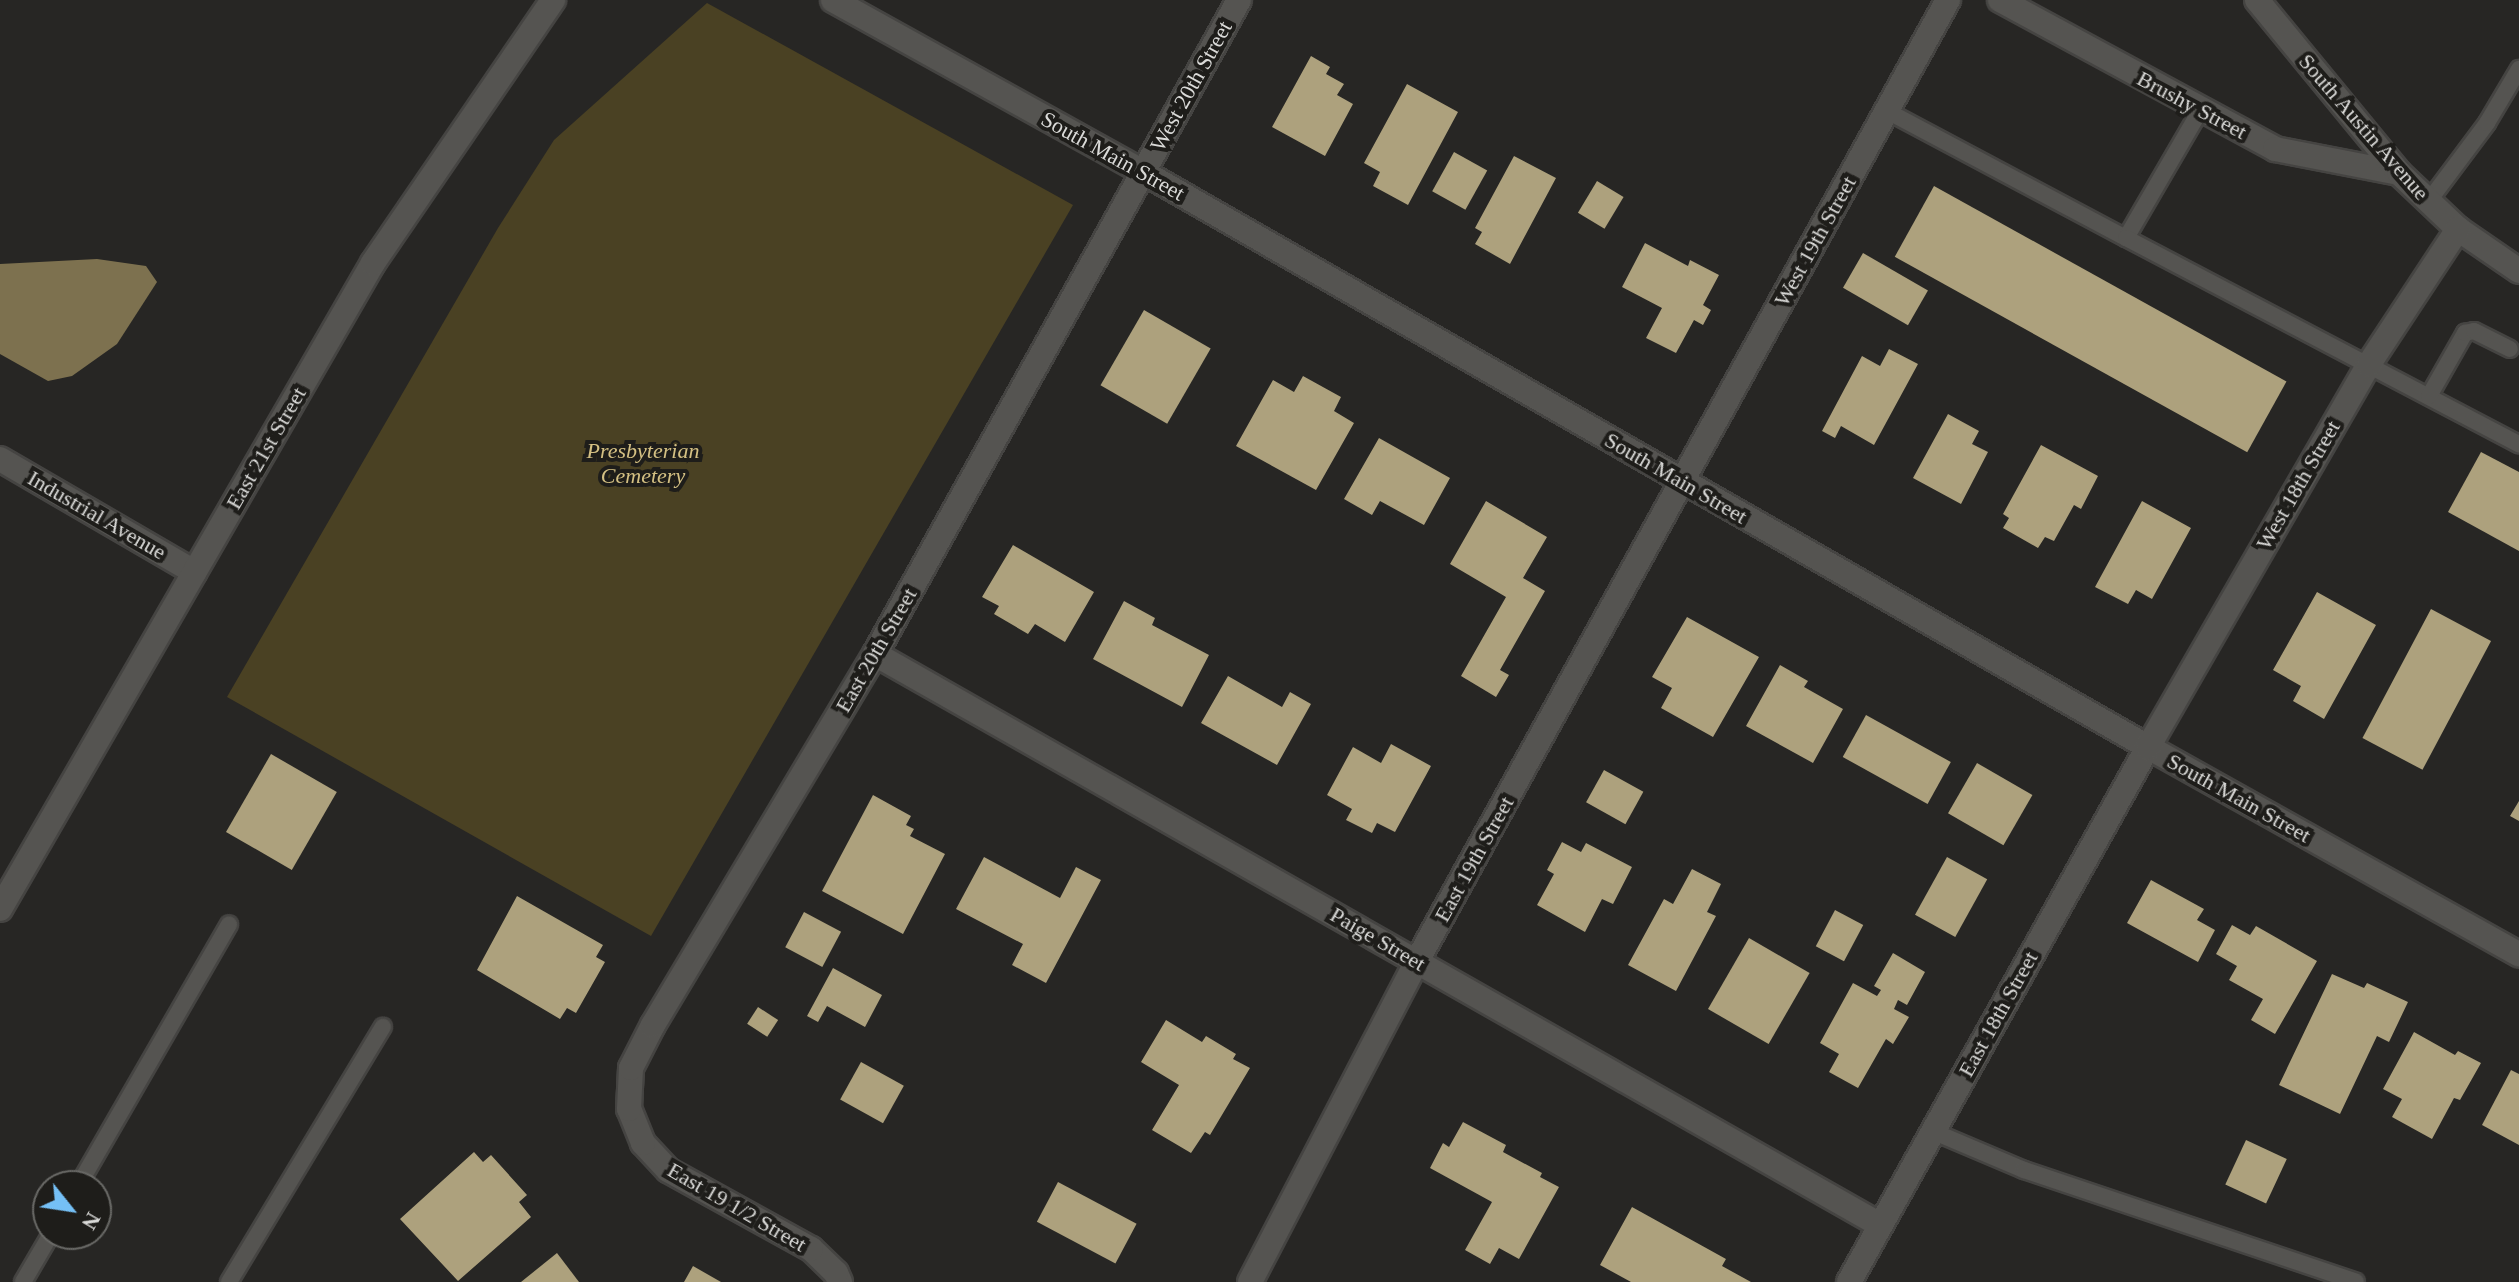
<!DOCTYPE html>
<style>
body{margin:0}
#map{position:relative;width:2519px;height:1282px;overflow:hidden;background:#272624;font-family:Georgia,serif}
div>[style]{position:absolute}
.green>*{inset:0;background:#4a4123}
.water>*{inset:0;background:#7d714f}
.building>*{inset:0;background:#ada17d;transform-origin:0 0}
.roads{filter:drop-shadow(2px 0 #454442) drop-shadow(-2px 0 #454442) drop-shadow(0 2px #454442) drop-shadow(0 -2px #454442)}
.lane>*{height:16px;margin:-8px;padding:0 8px;transform-origin:8px;border-radius:8px;background:#555451}
.street>*{height:24px;margin:-12px;padding:0 12px;transform-origin:12px;border-radius:12px;background:#555451}
.secondary>*{height:24px;margin:-12px;padding:0 12px;transform-origin:12px;border-radius:12px;background:#555451}
span{translate:-50% -50%;white-space:nowrap;text-align:center;line-height:1.15;-webkit-text-stroke:8px #1e1d1a;paint-order:stroke}
.street-label{font-size:22px;color:#dadad8}
.park-label{font-size:22px;color:#d4c083;font-style:italic}
.north{position:absolute;left:32px;top:1170px;width:80px;height:80px;box-sizing:border-box;background:#1e1d1a;border:2px solid #696966;border-radius:50%;rotate:120deg;font-size:22px;font-weight:700;line-height:32px;text-align:center;color:#dadad8}
.north::after{content:'';display:block;margin:auto;width:28px;height:36px;background:#75c0f6;clip-path:polygon(50% 0,100% 100%,50% 72%,0 100%)}
</style>
<div id="map">
<div class="green">
<div style="clip-path:polygon(707px 3px,1073px 205px,651px 936px,227px 697px,498px 228px,554px 140px)"></div>
</div>
<div class="water">
<div style="clip-path:polygon(97px 259px,146px 266px,157px 282px,117px 344px,72px 376px,48px 381px,0 354px,0 264px)"></div>
</div>
<div class="building">
<div style="clip-path:polygon(1311px 56px,1330px 67px,1326px 74px,1344px 84px,1337px 95px,1353px 104px,1325px 156px,1272px 127px)"></div>
<div style="clip-path:polygon(1407px 84px,1458px 112px,1408px 205px,1373px 186px,1380px 172px,1364px 163px)"></div>
<div style="left:1454px;top:152px;width:38px;height:45px;rotate:29deg"></div>
<div style="clip-path:polygon(1514px 156px,1556px 178px,1510px 264px,1475px 244px,1482px 232px,1475px 228px)"></div>
<div style="left:1597px;top:181px;width:31px;height:37px;rotate:31deg"></div>
<div style="left:1934px;top:186px;width:403px;height:81px;rotate:29deg"></div>
<div style="clip-path:polygon(1645px 243px,1688px 266px,1690px 260px,1719px 275px,1703px 305px,1711px 310px,1703px 325px,1694px 320px,1676px 353px,1646px 338px,1662px 308px,1622px 287px)"></div>
<div style="left:1863px;top:253px;width:75px;height:40px;rotate:30deg"></div>
<div style="left:1144px;top:310px;width:77px;height:87px;rotate:30deg"></div>
<div style="clip-path:polygon(1889px 349px,1918px 364px,1874px 445px,1841px 426px,1835px 438px,1822px 431px,1862px 356px,1880px 366px)"></div>
<div style="clip-path:polygon(1303px 376px,1341px 397px,1334px 411px,1354px 423px,1316px 490px,1236px 446px,1273px 380px,1294px 392px)"></div>
<div style="clip-path:polygon(1948px 414px,1979px 431px,1972px 444px,1988px 452px,1961px 504px,1913px 478px)"></div>
<div style="clip-path:polygon(1379px 438px,1450px 478px,1424px 525px,1380px 501px,1372px 515px,1344px 499px)"></div>
<div style="clip-path:polygon(2041px 445px,2098px 476px,2081px 509px,2074px 505px,2054px 541px,2045px 537px,2038px 548px,2003px 528px,2009px 518px,2003px 514px)"></div>
<div style="clip-path:polygon(2481px 452px,2519px 472px,2519px 551px,2448px 512px)"></div>
<div style="clip-path:polygon(1486px 501px,1547px 537px,1523px 578px,1545px 591px,1500px 670px,1509px 675px,1496px 697px,1461px 676px,1506px 597px,1450px 564px)"></div>
<div style="clip-path:polygon(2142px 501px,2191px 528px,2152px 599px,2136px 590px,2128px 604px,2095px 587px)"></div>
<div style="clip-path:polygon(1013px 545px,1094px 592px,1065px 642px,1035px 624px,1028px 634px,994px 614px,999px 606px,982px 597px)"></div>
<div style="clip-path:polygon(2317px 592px,2376px 625px,2324px 719px,2293px 701px,2301px 686px,2273px 670px)"></div>
<div style="clip-path:polygon(1124px 601px,1155px 618px,1152px 625px,1209px 655px,1182px 707px,1093px 659px)"></div>
<div style="left:2431px;top:609px;width:68px;height:146px;rotate:28deg"></div>
<div style="clip-path:polygon(1687px 617px,1759px 657px,1713px 737px,1661px 708px,1672px 688px,1652px 677px)"></div>
<div style="clip-path:polygon(1780px 665px,1808px 681px,1804px 687px,1843px 709px,1813px 763px,1746px 726px)"></div>
<div style="clip-path:polygon(1228px 676px,1282px 707px,1290px 692px,1311px 704px,1277px 765px,1201px 723px)"></div>
<div style="left:1866px;top:715px;width:97px;height:48px;rotate:29deg"></div>
<div style="clip-path:polygon(1391px 744px,1431px 766px,1395px 832px,1377px 823px,1372px 833px,1346px 820px,1352px 809px,1327px 795px,1353px 747px,1381px 763px)"></div>
<div style="left:271px;top:754px;width:76px;height:90px;rotate:30deg"></div>
<div style="left:1977px;top:763px;width:64px;height:58px;rotate:30deg"></div>
<div style="left:1604px;top:770px;width:45px;height:37px;rotate:29deg"></div>
<div style="clip-path:polygon(873px 795px,911px 816px,906px 825px,914px 829px,910px 836px,945px 854px,903px 934px,822px 891px)"></div>
<div style="clip-path:polygon(2519px 801px,2519px 821px,2510px 816px)"></div>
<div style="clip-path:polygon(1562px 842px,1581px 852px,1586px 843px,1632px 867px,1613px 904px,1602px 899px,1585px 932px,1537px 905px,1554px 874px,1547px 870px)"></div>
<div style="clip-path:polygon(984px 857px,1060px 898px,1076px 867px,1101px 880px,1046px 983px,1012px 965px,1023px 944px,956px 909px)"></div>
<div style="left:1947px;top:857px;width:46px;height:66px;rotate:29deg"></div>
<div style="clip-path:polygon(1692px 869px,1721px 884px,1707px 912px,1716px 916px,1676px 991px,1628px 965px,1664px 899px,1673px 904px)"></div>
<div style="clip-path:polygon(2151px 880px,2204px 909px,2197px 920px,2215px 930px,2198px 962px,2127px 923px)"></div>
<div style="clip-path:polygon(517px 896px,603px 945px,596px 957px,605px 962px,576px 1013px,567px 1008px,560px 1019px,477px 970px)"></div>
<div style="left:1835px;top:910px;width:32px;height:41px;rotate:28deg"></div>
<div style="left:804px;top:912px;width:42px;height:40px;rotate:28deg"></div>
<div style="clip-path:polygon(2232px 925px,2250px 935px,2256px 926px,2317px 961px,2275px 1034px,2251px 1020px,2263px 999px,2229px 980px,2237px 966px,2216px 954px)"></div>
<div style="left:1749px;top:938px;width:70px;height:82px;rotate:30deg"></div>
<div style="clip-path:polygon(1893px 953px,1925px 972px,1907px 1005px,1898px 1000px,1894px 1009px,1909px 1017px,1893px 1044px,1886px 1039px,1858px 1088px,1829px 1072px,1839px 1054px,1820px 1043px,1853px 983px,1877px 996px,1881px 990px,1874px 986px)"></div>
<div style="clip-path:polygon(833px 968px,882px 995px,865px 1027px,827px 1006px,818px 1022px,807px 1016px)"></div>
<div style="clip-path:polygon(2332px 974px,2364px 988px,2367px 983px,2408px 1002px,2389px 1042px,2377px 1036px,2340px 1114px,2279px 1085px)"></div>
<div style="left:758px;top:1007px;width:24px;height:20px;rotate:33deg"></div>
<div style="clip-path:polygon(1166px 1020px,1202px 1042px,1206px 1036px,1236px 1054px,1233px 1059px,1250px 1068px,1210px 1135px,1205px 1132px,1191px 1153px,1152px 1130px,1179px 1085px,1141px 1062px)"></div>
<div style="clip-path:polygon(2414px 1032px,2455px 1055px,2458px 1051px,2481px 1063px,2460px 1100px,2454px 1098px,2432px 1139px,2392px 1117px,2402px 1099px,2383px 1089px)"></div>
<div style="left:861px;top:1062px;width:49px;height:43px;rotate:29deg"></div>
<div style="clip-path:polygon(2511px 1070px,2519px 1074px,2519px 1145px,2482px 1125px)"></div>
<div style="clip-path:polygon(1463px 1122px,1506px 1145px,1503px 1152px,1542px 1173px,1540px 1177px,1559px 1187px,1519px 1259px,1499px 1248px,1490px 1264px,1465px 1250px,1492px 1202px,1430px 1168px,1443px 1143px,1449px 1147px)"></div>
<div style="left:2246px;top:1140px;width:45px;height:49px;rotate:25deg"></div>
<div style="clip-path:polygon(474px 1152px,483px 1162px,491px 1155px,527px 1195px,519px 1202px,531px 1217px,458px 1281px,400px 1219px)"></div>
<div style="left:1058px;top:1182px;width:89px;height:45px;rotate:28deg"></div>
<div style="clip-path:polygon(1632px 1207px,1726px 1259px,1722px 1266px,1751px 1282px,1631px 1282px,1600px 1265px)"></div>
<div style="clip-path:polygon(557px 1253px,579px 1282px,521px 1282px)"></div>
<div style="clip-path:polygon(693px 1266px,721px 1282px,684px 1282px)"></div>
</div>
<div class="roads">
<div class="lane">
<div style="left:1887px;top:111px;width:271px;rotate:28deg"></div>
<div style="left:2126px;top:238px;width:147px;rotate:-59.8deg"></div>
<div style="left:2428px;top:202px;width:99px;rotate:-53.2deg"></div>
<div style="left:2487px;top:123px;width:63px;rotate:-59.3deg"></div>
<div style="left:2126px;top:238px;width:444px;rotate:27.7deg"></div>
<div style="left:2429px;top:396px;width:73px;rotate:-60.3deg"></div>
<div style="left:2465px;top:333px;width:9px;rotate:-13deg"></div>
<div style="left:2474px;top:331px;width:40px;rotate:26.6deg"></div>
<div style="left:1932px;top:1131px;width:100px;rotate:23deg"></div>
<div style="left:2024px;top:1170px;width:350px;rotate:18.6deg"></div>
<div style="left:78px;top:1186px;width:302px;rotate:-60deg"></div>
<div style="left:23px;top:1282px;width:56px;rotate:-59.7deg"></div>
<div style="left:229px;top:1282px;width:298px;rotate:-58.9deg"></div>
</div>
<div class="street">
<div style="left:833px;top:0;width:355px;rotate:29deg"></div>
<div style="left:1143px;top:172px;width:1158px;rotate:29.78deg"></div>
<div style="left:2148px;top:747px;width:425px;rotate:29.2deg"></div>
<div style="left:2000px;top:0;width:313px;rotate:28.4deg"></div>
<div style="left:2275px;top:149px;width:126px;rotate:11deg"></div>
<div style="left:0;top:459px;width:225px;rotate:30.2deg"></div>
<div style="left:875px;top:654px;width:1156px;rotate:29.6deg"></div>
<div style="left:0;top:909px;width:746px;rotate:-60deg"></div>
<div style="left:373px;top:263px;width:319px;rotate:-55.6deg"></div>
<div style="left:840px;top:1282px;width:10px;rotate:-114deg"></div>
<div style="left:836px;top:1273px;width:35px;rotate:-136deg"></div>
<div style="left:811px;top:1249px;width:163px;rotate:-151.1deg"></div>
<div style="left:668px;top:1170px;width:37px;rotate:-133deg"></div>
<div style="left:643px;top:1143px;width:37px;rotate:-112deg"></div>
<div style="left:629px;top:1109px;width:41px;rotate:-87.2deg"></div>
<div style="left:631px;top:1068px;width:48px;rotate:-62.9deg"></div>
<div style="left:653px;top:1025px;width:432px;rotate:-59.1deg"></div>
<div style="left:875px;top:654px;width:748px;rotate:-60.9deg"></div>
<div style="left:1250px;top:1282px;width:362px;rotate:-62.5deg"></div>
<div style="left:1417px;top:961px;width:1098px;rotate:-61.08deg"></div>
</div>
<div class="secondary">
<div style="left:2257px;top:0;width:224px;rotate:50.6deg"></div>
<div style="left:2399px;top:173px;width:81px;rotate:43.5deg"></div>
<div style="left:2458px;top:229px;width:74px;rotate:34.5deg"></div>
<div style="left:1849px;top:1282px;width:613px;rotate:-60.8deg"></div>
<div style="left:2148px;top:747px;width:442px;rotate:-60deg"></div>
<div style="left:2369px;top:364px;width:162px;rotate:-56.6deg"></div>
</div>
</div>
<div class="street-label">
<span style="left:1191px;top:86px;rotate:-61deg">West 20th Street</span>
<span style="left:2192px;top:105px;rotate:28deg">Brushy Street</span>
<span style="left:2364px;top:127px;rotate:49deg">South Austin Avenue</span>
<span style="left:1113px;top:156px;rotate:29deg">South Main Street</span>
<span style="left:1815px;top:241px;rotate:-61deg">West 19th Street</span>
<span style="left:266px;top:448px;rotate:-60deg">East 21st Street</span>
<span style="left:1676px;top:478px;rotate:30deg">South Main Street</span>
<span style="left:2298px;top:485px;rotate:-60deg">West 18th Street</span>
<span style="left:97px;top:515px;rotate:30deg">Industrial Avenue</span>
<span style="left:876px;top:650px;rotate:-60deg">East 20th Street</span>
<span style="left:2239px;top:798px;rotate:29deg">South Main Street</span>
<span style="left:1474px;top:859px;rotate:-61deg">East 19th Street</span>
<span style="left:1378px;top:939px;rotate:30deg">Paige Street</span>
<span style="left:1998px;top:1014px;rotate:-61deg">East 18th Street</span>
<span style="left:737px;top:1207px;rotate:30deg">East 19 1/2 Street</span>
</div>
<div class="park-label">
<span style="left:643px;top:463px">Presbyterian<br>Cemetery</span>
</div>
<div class="north">N</div>
</div>
